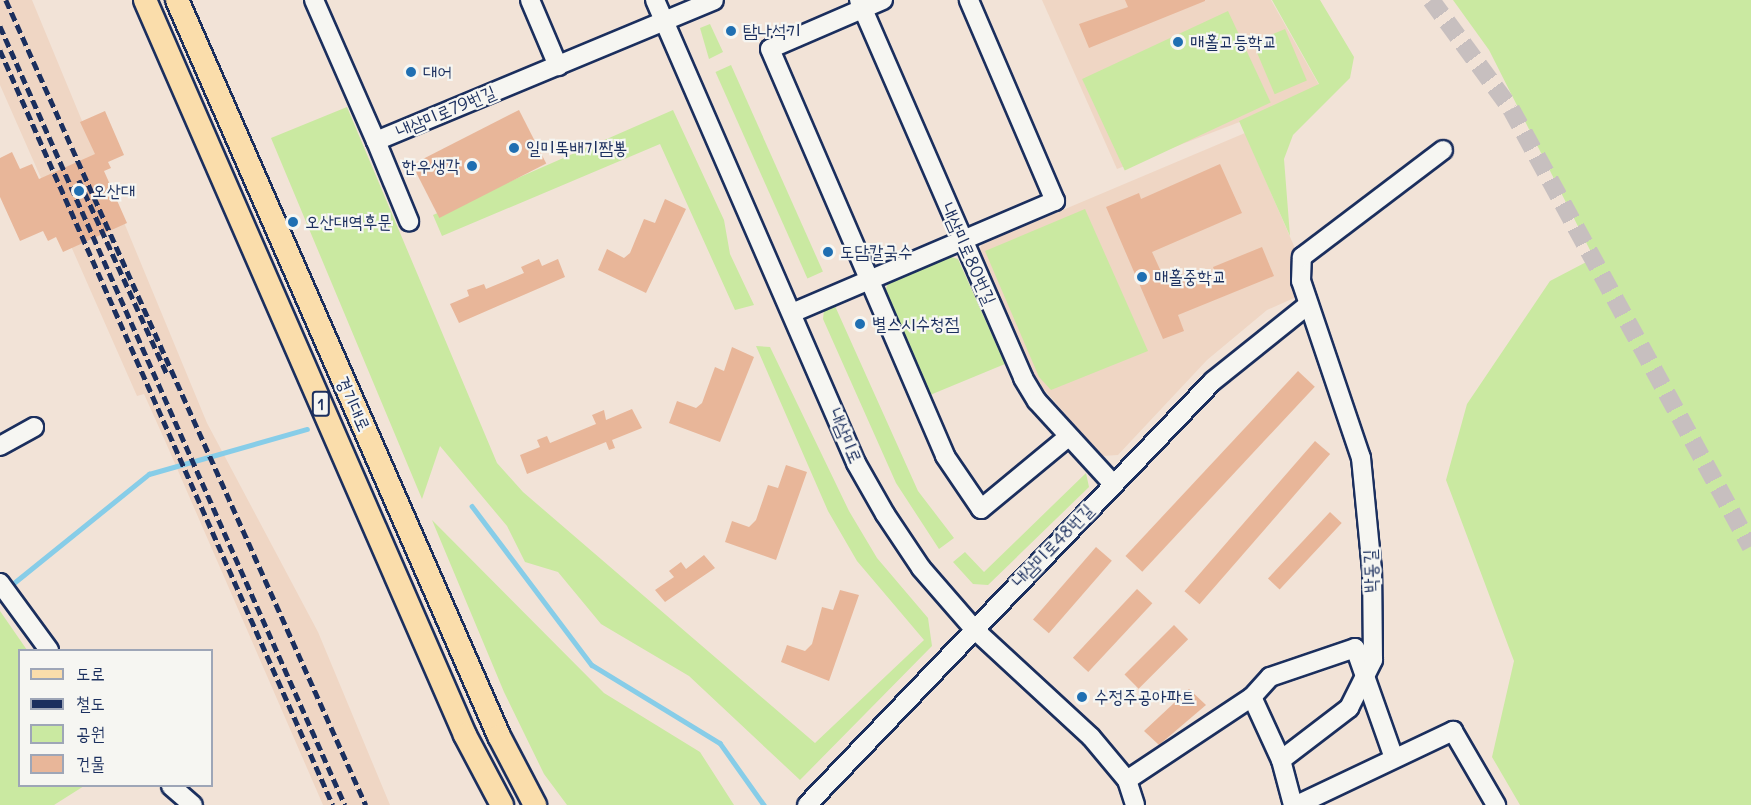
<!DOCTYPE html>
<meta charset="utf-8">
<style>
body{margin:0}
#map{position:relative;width:1751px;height:805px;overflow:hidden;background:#f2e3d7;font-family:Delius,"Poor Story",sans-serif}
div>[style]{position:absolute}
.built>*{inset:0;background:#efd6c4}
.green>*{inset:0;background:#cae9a1;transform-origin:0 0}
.stream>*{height:4.5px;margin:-2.25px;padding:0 2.25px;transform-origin:2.25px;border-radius:2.25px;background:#87cde8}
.building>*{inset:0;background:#e8b699;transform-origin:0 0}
.minor-tunnel>*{height:18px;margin-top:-9px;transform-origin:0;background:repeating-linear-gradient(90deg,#c7bfbf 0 18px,transparent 0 27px)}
.roads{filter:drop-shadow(2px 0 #1b2f5e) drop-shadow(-2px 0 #1b2f5e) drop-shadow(0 2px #1b2f5e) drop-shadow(0 -2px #1b2f5e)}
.minor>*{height:18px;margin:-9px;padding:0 9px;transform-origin:9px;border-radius:9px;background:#f6f6f2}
.major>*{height:22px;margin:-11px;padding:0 11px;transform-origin:11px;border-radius:11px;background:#faddab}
.rail>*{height:4.5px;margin-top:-2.25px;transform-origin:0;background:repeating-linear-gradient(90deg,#1b2f5e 0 9px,transparent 0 13.5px)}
.dots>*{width:16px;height:16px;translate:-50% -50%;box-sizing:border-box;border:3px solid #f6f6f2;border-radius:50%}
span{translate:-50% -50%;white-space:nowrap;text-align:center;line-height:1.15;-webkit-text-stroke:4.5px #f6f6f2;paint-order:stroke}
.shield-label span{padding:2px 4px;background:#f6f6f2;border:2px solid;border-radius:4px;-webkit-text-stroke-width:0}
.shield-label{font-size:16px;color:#1b2f5e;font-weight:700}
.poi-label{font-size:18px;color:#1b2f5e}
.left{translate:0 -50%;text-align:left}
.right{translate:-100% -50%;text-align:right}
.street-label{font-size:18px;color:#1b2f5e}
.legend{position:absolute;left:18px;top:649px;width:195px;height:138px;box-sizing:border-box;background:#f6f6f2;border:2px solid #9ea6b7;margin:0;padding:8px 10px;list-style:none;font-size:18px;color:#1b2f5e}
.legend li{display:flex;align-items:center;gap:12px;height:30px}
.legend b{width:30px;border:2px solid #9ea6b7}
</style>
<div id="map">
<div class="built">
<div style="clip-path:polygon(0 0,32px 0,207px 423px,318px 632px,390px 805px,323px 805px,166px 443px,144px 394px,137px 396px,0 85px)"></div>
<div style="clip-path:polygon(1042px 0,1271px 0,1319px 85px,1271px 110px,1117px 169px)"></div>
<div style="clip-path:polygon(1245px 133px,1294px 246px,1294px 298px,1267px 310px,1207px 360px,1118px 455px,1102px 456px,1034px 378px,979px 251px,982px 244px)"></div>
</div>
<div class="green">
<div style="clip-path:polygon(1272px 0,1320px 0,1354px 57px,1350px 78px,1293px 135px,1284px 159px,1290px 236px,1239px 121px,1319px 84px)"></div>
<div style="clip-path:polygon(1453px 0,1751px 0,1751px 805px,1520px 805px,1492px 757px,1514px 661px,1446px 480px,1467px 404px,1550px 281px,1594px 258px,1489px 50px)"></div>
<div style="left:1228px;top:11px;width:101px;height:161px;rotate:65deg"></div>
<div style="clip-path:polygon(710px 24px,723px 52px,709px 59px,700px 28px)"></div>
<div style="left:1285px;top:29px;width:56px;height:35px;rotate:67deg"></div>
<div style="left:731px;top:65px;width:226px;height:17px;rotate:66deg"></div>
<div style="clip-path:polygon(347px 107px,497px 463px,523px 492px,815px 743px,924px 640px,857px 561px,828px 511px,756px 346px,770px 347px,849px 511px,877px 558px,928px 618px,932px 646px,800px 780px,689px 676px,601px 624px,558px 572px,525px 562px,507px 526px,440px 446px,422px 499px,271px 138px)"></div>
<div style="clip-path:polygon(673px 110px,724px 220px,730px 254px,754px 305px,735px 310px,660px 144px,442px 236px,433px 215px)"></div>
<div style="clip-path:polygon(1085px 209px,1148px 351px,1051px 390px,1039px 377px,985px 251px)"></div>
<div style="clip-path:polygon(948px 256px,958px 259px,1005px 364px,930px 395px,885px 292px,888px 283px)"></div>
<div style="clip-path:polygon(835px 306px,918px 491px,954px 538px,939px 549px,896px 483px,823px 319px,824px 310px)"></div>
<div style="clip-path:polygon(1086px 473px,1089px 487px,988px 585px,973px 584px,953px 562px,965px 552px,984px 572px)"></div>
<div style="clip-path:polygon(432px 520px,604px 693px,700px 752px,734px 805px,567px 805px,544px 774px,504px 692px)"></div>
<div style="clip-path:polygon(0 611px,27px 650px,20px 650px,20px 786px,84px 786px,54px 805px,0 805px)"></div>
</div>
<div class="stream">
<div style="left:472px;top:506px;width:199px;rotate:53deg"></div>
<div style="left:592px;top:665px;width:150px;rotate:31.4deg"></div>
<div style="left:720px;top:743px;width:76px;rotate:54.6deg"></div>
<div style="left:15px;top:582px;width:172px;rotate:-38.9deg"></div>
<div style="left:149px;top:474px;width:164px;rotate:-15.9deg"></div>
</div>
<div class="building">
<div style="clip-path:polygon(1125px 0,1205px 0,1205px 1px,1089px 48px,1079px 24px,1128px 7px)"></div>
<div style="left:519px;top:110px;width:60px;height:120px;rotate:63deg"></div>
<div style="clip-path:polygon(105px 111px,124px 155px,108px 162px,111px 168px,104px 171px,127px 223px,63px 252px,56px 237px,48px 241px,43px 231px,20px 241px,0 197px,0 158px,12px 152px,20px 169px,32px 164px,39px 179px,95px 154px,80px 122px)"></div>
<div style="clip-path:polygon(1220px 164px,1242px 213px,1152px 252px,1163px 276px,1179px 270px,1187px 287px,1216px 275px,1213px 267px,1262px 247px,1274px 276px,1178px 315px,1184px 331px,1163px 339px,1106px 207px,1139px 193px,1141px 199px)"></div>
<div style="clip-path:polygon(665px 199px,686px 209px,646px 293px,598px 270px,607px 249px,624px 258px,630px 253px,644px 219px,655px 223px)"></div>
<div style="clip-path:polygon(539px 259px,542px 266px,558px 259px,565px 277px,459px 323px,450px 304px,469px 296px,467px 290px,484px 284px,486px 289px,524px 273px,521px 267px)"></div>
<div style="clip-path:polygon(732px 347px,754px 357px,720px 442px,669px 423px,677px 401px,696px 408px,702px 403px,715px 367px,724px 371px)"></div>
<div style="left:1298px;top:371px;width:23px;height:253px;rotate:43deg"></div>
<div style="clip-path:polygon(632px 409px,642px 428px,612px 440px,615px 448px,609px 450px,606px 442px,527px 474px,520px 455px,540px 447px,537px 440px,547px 436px,550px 443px,596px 424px,592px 415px,604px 410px,606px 420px)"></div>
<div style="left:1315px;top:441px;width:20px;height:199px;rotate:41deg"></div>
<div style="clip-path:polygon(786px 465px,807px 472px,776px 560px,725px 542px,732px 521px,749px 527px,756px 520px,768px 485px,778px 488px)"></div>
<div style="left:1330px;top:512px;width:16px;height:91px;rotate:43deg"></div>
<div style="left:1096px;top:547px;width:21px;height:96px;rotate:41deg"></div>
<div style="clip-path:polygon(704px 555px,715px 568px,665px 602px,655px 590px,674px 577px,669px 571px,681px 562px,686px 569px)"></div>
<div style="left:1137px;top:589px;width:21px;height:94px;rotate:43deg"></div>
<div style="clip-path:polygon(840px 590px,859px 595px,829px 681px,781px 662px,787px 645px,805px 651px,812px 644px,822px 607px,833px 610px)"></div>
<div style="left:1174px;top:625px;width:20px;height:70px;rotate:45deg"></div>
<div style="clip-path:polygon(1189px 689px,1206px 705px,1159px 745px,1144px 731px)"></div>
</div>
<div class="minor-tunnel">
<div style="left:1431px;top:0;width:135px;rotate:53.7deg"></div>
<div style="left:1511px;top:109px;width:499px;rotate:61.3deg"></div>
</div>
<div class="roads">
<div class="minor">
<div style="left:314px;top:0;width:154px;rotate:66.3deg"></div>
<div style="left:376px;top:141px;width:366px;rotate:-22.6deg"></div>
<div style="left:530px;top:0;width:72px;rotate:67deg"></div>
<div style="left:655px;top:0;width:505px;rotate:66.53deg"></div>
<div style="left:856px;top:463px;width:59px;rotate:60.4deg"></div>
<div style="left:885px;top:514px;width:65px;rotate:56.3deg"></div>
<div style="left:921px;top:568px;width:81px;rotate:49deg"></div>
<div style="left:974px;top:629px;width:159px;rotate:42.7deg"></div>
<div style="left:1091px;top:737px;width:56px;rotate:50.1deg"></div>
<div style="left:1127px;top:780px;width:26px;rotate:72deg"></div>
<div style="left:859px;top:0;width:412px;rotate:66.5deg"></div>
<div style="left:1023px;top:378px;width:27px;rotate:59deg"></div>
<div style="left:1037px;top:401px;width:113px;rotate:47.5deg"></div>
<div style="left:883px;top:0;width:123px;rotate:156.6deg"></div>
<div style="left:770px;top:49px;width:443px;rotate:66.7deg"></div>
<div style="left:945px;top:456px;width:64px;rotate:55.8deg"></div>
<div style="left:981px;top:509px;width:113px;rotate:-39.6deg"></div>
<div style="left:376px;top:141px;width:87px;rotate:67.6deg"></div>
<div style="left:792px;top:313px;width:286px;rotate:-23.1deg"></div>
<div style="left:1055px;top:201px;width:219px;rotate:-113.2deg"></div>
<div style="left:0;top:446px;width:39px;rotate:-29deg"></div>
<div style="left:0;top:583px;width:83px;rotate:53.8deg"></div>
<div style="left:1252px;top:697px;width:27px;rotate:-48deg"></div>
<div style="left:1270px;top:677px;width:90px;rotate:-18.8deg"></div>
<div style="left:1355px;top:648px;width:117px;rotate:70.5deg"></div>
<div style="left:1127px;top:780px;width:150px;rotate:-33.6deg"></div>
<div style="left:1252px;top:697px;width:69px;rotate:65.3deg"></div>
<div style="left:171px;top:786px;width:29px;rotate:41deg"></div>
<div style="left:807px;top:805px;width:587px;rotate:-46.24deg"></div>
<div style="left:1213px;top:381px;width:122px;rotate:-38.7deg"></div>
<div style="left:1293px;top:805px;width:47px;rotate:-104.9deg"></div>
<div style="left:1281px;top:760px;width:86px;rotate:-37.4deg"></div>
<div style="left:1349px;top:708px;width:54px;rotate:-63.4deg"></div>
<div style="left:1373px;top:660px;width:90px;rotate:-90.6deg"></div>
<div style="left:1372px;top:570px;width:113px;rotate:-95.6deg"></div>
<div style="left:1361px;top:458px;width:187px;rotate:-108.7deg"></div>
<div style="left:1301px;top:281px;width:24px;rotate:-88deg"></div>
<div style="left:1302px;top:257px;width:177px;rotate:-37.2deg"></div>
<div style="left:1297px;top:805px;width:173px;rotate:-25.4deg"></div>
<div style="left:1453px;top:731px;width:86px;rotate:59.8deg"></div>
</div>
<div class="major">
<div style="left:145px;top:0;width:802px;rotate:66.47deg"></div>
<div style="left:465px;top:735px;width:79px;rotate:62.1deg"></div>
<div style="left:177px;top:0;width:803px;rotate:66.37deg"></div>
<div style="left:499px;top:736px;width:78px;rotate:62.4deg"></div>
</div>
</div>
<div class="rail">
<div style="left:6px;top:0;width:882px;rotate:65.91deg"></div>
<div style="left:0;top:26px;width:852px;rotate:66.11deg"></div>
<div style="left:0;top:50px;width:825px;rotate:66.2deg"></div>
<div style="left:79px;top:180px;width:213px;rotate:65.6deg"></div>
</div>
<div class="dots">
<div style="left:731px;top:31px;background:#1f6fb2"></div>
<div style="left:1178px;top:42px;background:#1f6fb2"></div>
<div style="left:411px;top:72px;background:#1f6fb2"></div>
<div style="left:514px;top:148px;background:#1f6fb2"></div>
<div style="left:472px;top:166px;background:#1f6fb2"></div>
<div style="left:79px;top:191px;background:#1f6fb2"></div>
<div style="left:293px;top:222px;background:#1f6fb2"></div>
<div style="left:828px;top:252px;background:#1f6fb2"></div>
<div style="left:1142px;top:277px;background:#1f6fb2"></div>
<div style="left:860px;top:324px;background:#1f6fb2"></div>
<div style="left:1082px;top:697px;background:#1f6fb2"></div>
</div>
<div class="shield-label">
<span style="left:321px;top:404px">1</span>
</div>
<div class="poi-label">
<span class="left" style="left:743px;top:31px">탐나석기</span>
<span class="left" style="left:1190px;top:42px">매홀고등학교</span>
<span class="left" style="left:423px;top:72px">대어</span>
<span class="left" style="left:526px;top:148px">일미뚝배기짬뽕</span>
<span class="right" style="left:460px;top:166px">한우생각</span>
<span class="left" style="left:92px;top:191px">오산대</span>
<span class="left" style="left:305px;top:222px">오산대역후문</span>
<span class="left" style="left:840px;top:252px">도담칼국수</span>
<span class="left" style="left:1154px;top:277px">매홀중학교</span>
<span class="left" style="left:872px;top:324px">별스시수청점</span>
<span class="left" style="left:1094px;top:697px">수정주공아파트</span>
</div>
<div class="street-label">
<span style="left:446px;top:112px;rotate:-23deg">내삼미로79번길</span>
<span style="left:968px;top:254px;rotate:66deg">내삼미로80번길</span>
<span style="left:353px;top:404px;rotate:66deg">경기대로</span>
<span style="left:845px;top:436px;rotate:67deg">내삼미로</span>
<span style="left:1053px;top:546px;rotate:-46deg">내삼미로48번길</span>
<span style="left:1371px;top:571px;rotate:-92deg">박동길</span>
</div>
<ul class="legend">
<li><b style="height:8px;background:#faddab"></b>도로</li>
<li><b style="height:8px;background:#1b2f5e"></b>철도</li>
<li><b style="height:16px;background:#cae9a1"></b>공원</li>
<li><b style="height:16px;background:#e8b699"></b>건물</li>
</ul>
</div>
